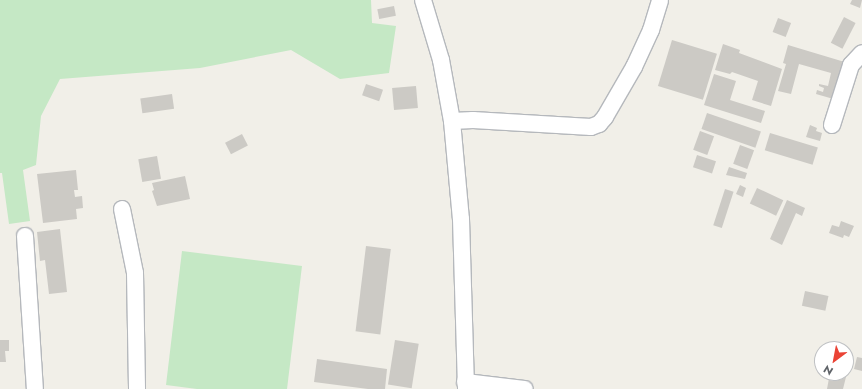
<!DOCTYPE html>
<style>
body{margin:0}
#map{position:relative;width:862px;height:389px;overflow:hidden;background:#f1efe8;font-family:Jost,sans-serif}
div>[style]{position:absolute}
.green>*{inset:0;background:#c5e8c5}
.building>*{inset:0;background:#cccac5;transform-origin:0 0}
.roads{filter:drop-shadow(1px 0 #b5b8bc) drop-shadow(-1px 0 #b5b8bc) drop-shadow(0 1px #b5b8bc) drop-shadow(0 -1px #b5b8bc)}
.minor>*{height:16px;margin:-8px;padding:0 8px;transform-origin:8px;border-radius:8px;background:#fff}
span{translate:-50% -50%;white-space:nowrap;text-align:center;line-height:1.15;-webkit-text-stroke:3px #fff;paint-order:stroke}
.north{position:absolute;left:814px;top:341px;width:40px;height:40px;box-sizing:border-box;background:#fff;border:1px solid #bfc1c3;border-radius:50%;rotate:212deg;font-size:11px;font-weight:700;line-height:16px;text-align:center;color:#5f6368}
.north::after{content:'';display:block;margin:auto;width:14px;height:18px;background:#ea4335;clip-path:polygon(50% 0,100% 100%,50% 72%,0 100%)}
</style>
<div id="map">
<div class="green">
<div style="clip-path:polygon(0 0,371px 0,372px 23px,396px 26px,389px 73px,340px 79px,291px 50px,200px 68px,60px 79px,41px 116px,36px 165px,23px 170px,30px 221px,9px 224px,2px 173px,0 173px)"></div>
<div style="clip-path:polygon(182px 251px,302px 266px,287px 389px,197px 389px,166px 385px)"></div>
</div>
<div class="building">
<div style="clip-path:polygon(852px 0,862px 0,860px 8px,850px 4px)"></div>
<div style="left:394px;top:6px;width:10px;height:17px;rotate:79deg"></div>
<div style="left:844px;top:17px;width:13px;height:29px;rotate:27deg"></div>
<div style="left:778px;top:18px;width:14px;height:15px;rotate:21deg"></div>
<div style="left:672px;top:40px;width:47px;height:48px;rotate:17deg"></div>
<div style="clip-path:polygon(723px 44px,740px 50px,739px 53px,782px 69px,771px 106px,752px 100px,758px 81px,732px 72px,730px 74px,715px 70px)"></div>
<div style="clip-path:polygon(788px 45px,848px 63px,837px 100px,816px 94px,817px 90px,823px 92px,824px 88px,819px 86px,819px 84px,828px 86px,831px 73px,799px 64px,791px 94px,778px 91px,786px 64px,783px 63px)"></div>
<div style="clip-path:polygon(714px 74px,736px 81px,730px 100px,765px 111px,761px 123px,704px 105px)"></div>
<div style="left:366px;top:84px;width:18px;height:12px;rotate:19deg"></div>
<div style="left:416px;top:86px;width:22px;height:24px;rotate:85deg"></div>
<div style="left:172px;top:94px;width:15px;height:32px;rotate:82deg"></div>
<div style="left:707px;top:113px;width:57px;height:17px;rotate:19deg"></div>
<div style="clip-path:polygon(810px 125px,817px 128px,816px 131px,822px 133px,820px 141px,806px 137px)"></div>
<div style="left:700px;top:131px;width:15px;height:20px;rotate:20deg"></div>
<div style="left:770px;top:133px;width:50px;height:18px;rotate:17deg"></div>
<div style="left:242px;top:134px;width:13px;height:19px;rotate:63deg"></div>
<div style="left:740px;top:145px;width:15px;height:20px;rotate:20deg"></div>
<div style="left:697px;top:155px;width:20px;height:13px;rotate:18deg"></div>
<div style="left:157px;top:156px;width:23px;height:19px;rotate:80deg"></div>
<div style="clip-path:polygon(729px 167px,747px 173px,745px 179px,726px 175px)"></div>
<div style="clip-path:polygon(76px 170px,78px 190px,74px 190px,75px 197px,82px 196px,83px 208px,76px 209px,77px 219px,43px 223px,37px 174px)"></div>
<div style="clip-path:polygon(185px 176px,190px 199px,157px 206px,152px 191px,154px 190px,152px 183px)"></div>
<div style="clip-path:polygon(740px 185px,746px 188px,743px 197px,736px 194px)"></div>
<div style="left:757px;top:188px;width:29px;height:17px;rotate:25deg"></div>
<div style="left:725px;top:189px;width:9px;height:38px;rotate:18deg"></div>
<div style="clip-path:polygon(787px 200px,805px 208px,802px 216px,796px 213px,782px 245px,770px 239px)"></div>
<div style="clip-path:polygon(841px 221px,854px 226px,849px 237px,844px 235px,843px 238px,829px 233px,832px 225px,839px 227px)"></div>
<div style="clip-path:polygon(60px 229px,67px 292px,49px 294px,45px 260px,40px 261px,37px 232px)"></div>
<div style="left:366px;top:246px;width:25px;height:86px;rotate:7deg"></div>
<div style="left:805px;top:291px;width:24px;height:15px;rotate:12deg"></div>
<div style="clip-path:polygon(0 340px,9px 340px,9px 351px,5px 351px,6px 362px,0 362px)"></div>
<div style="left:395px;top:340px;width:24px;height:45px;rotate:9deg"></div>
<div style="clip-path:polygon(846px 353px,850px 354px,847px 372px,846px 372px)"></div>
<div style="clip-path:polygon(857px 357px,862px 358px,862px 371px,854px 369px)"></div>
<div style="clip-path:polygon(317px 359px,387px 369px,385px 389px,368px 389px,314px 382px)"></div>
<div style="clip-path:polygon(830px 373px,847px 373px,843px 389px,827px 389px)"></div>
</div>
<div class="roads">
<div class="minor">
<div style="left:423px;top:0;width:63px;rotate:73.3deg"></div>
<div style="left:441px;top:60px;width:62px;rotate:79.8deg"></div>
<div style="left:452px;top:121px;width:98px;rotate:84.8deg"></div>
<div style="left:461px;top:219px;width:170px;rotate:88.3deg"></div>
<div style="left:452px;top:121px;width:21px;rotate:-3deg"></div>
<div style="left:473px;top:120px;width:118px;rotate:3.4deg"></div>
<div style="left:591px;top:127px;width:9px;rotate:-21deg"></div>
<div style="left:599px;top:124px;width:9px;rotate:-49deg"></div>
<div style="left:605px;top:117px;width:58px;rotate:-59.9deg"></div>
<div style="left:634px;top:67px;width:41px;rotate:-65.3deg"></div>
<div style="left:651px;top:30px;width:31px;rotate:-73deg"></div>
<div style="left:832px;top:125px;width:63px;rotate:-72.4deg"></div>
<div style="left:851px;top:65px;width:16px;rotate:-47deg"></div>
<div style="left:122px;top:209px;width:65px;rotate:78.5deg"></div>
<div style="left:135px;top:273px;width:116px;rotate:89deg"></div>
<div style="left:25px;top:236px;width:153px;rotate:86.3deg"></div>
<div style="left:465px;top:382px;width:60px;rotate:6.7deg"></div>
</div>
</div>
<div class="north">N</div>
</div>
